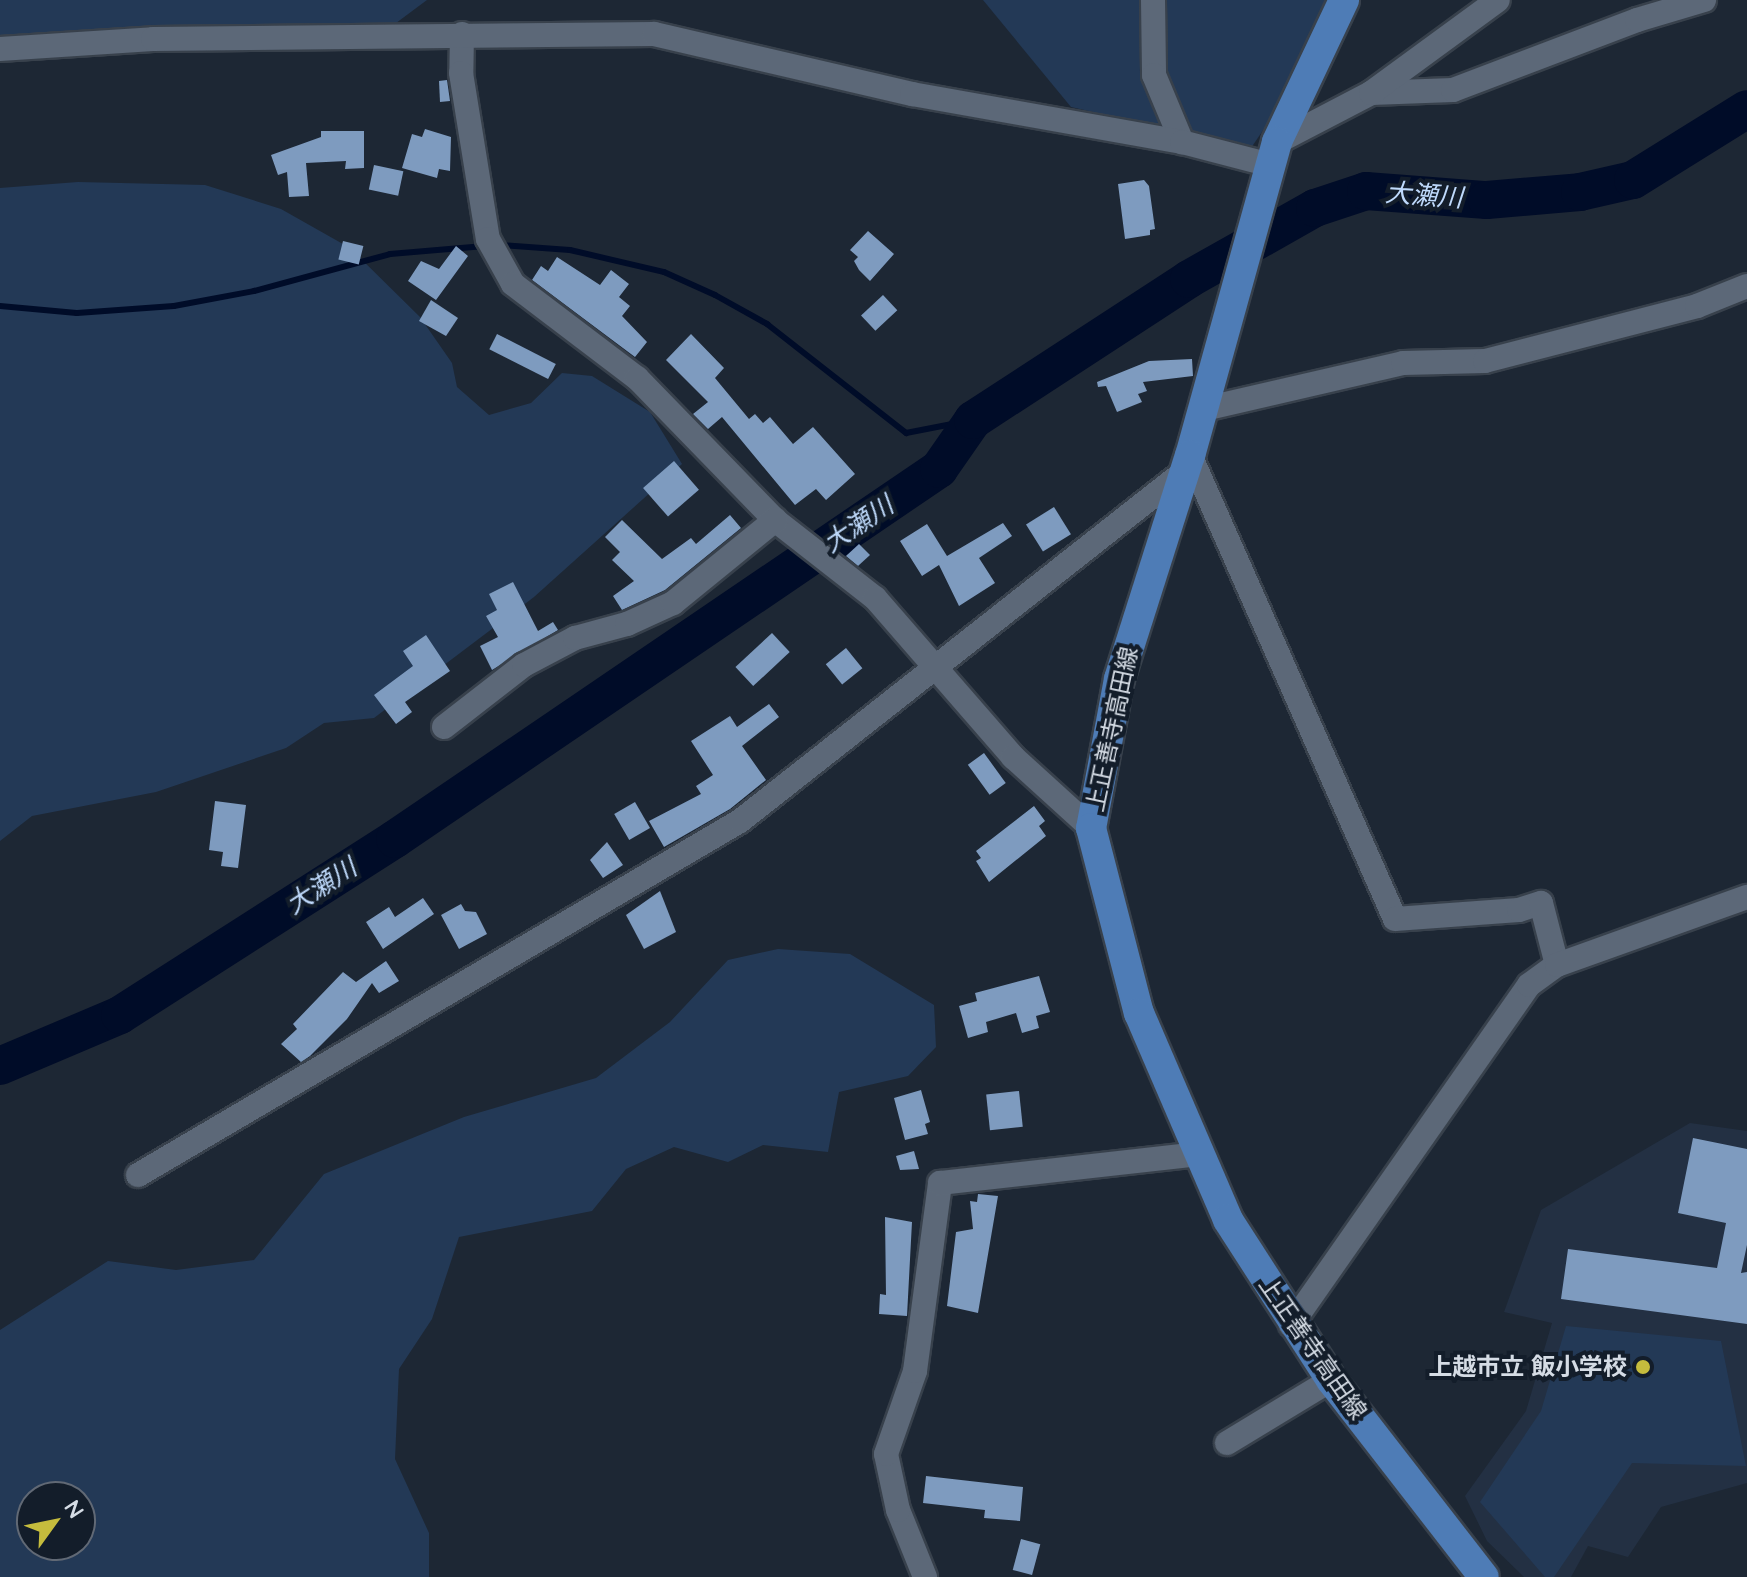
<!DOCTYPE html>
<meta charset="utf-8">
<style>
body{margin:0}
#map{position:relative;width:1747px;height:1577px;overflow:hidden;background:#1d2734;font-family:Quicksand,"Noto Sans JP",sans-serif}
div>[style]{position:absolute}
.built>*{inset:0;background:#233043}
.green>*{inset:0;background:#233956}
.stream>*{height:6px;margin:-3px;padding:0 3px;transform-origin:3px;border-radius:3px;background:#000c28}
.river>*{height:38px;margin:-19px;padding:0 19px;transform-origin:19px;border-radius:19px;background:#000c28}
.building>*{inset:0;background:#7e9bbf;transform-origin:0 0}
.roads{filter:drop-shadow(2px 0 #38414c) drop-shadow(-2px 0 #38414c) drop-shadow(0 2px #38414c) drop-shadow(0 -2px #38414c)}
.minor>*{height:24px;margin:-12px;padding:0 12px;transform-origin:12px;border-radius:12px;background:#5c6878}
.major>*{height:30px;margin:-15px;padding:0 15px;transform-origin:15px;border-radius:15px;background:#4e7cb6}
.dots>*{width:22px;height:22px;translate:-50% -50%;box-sizing:border-box;border:4px solid #131d2a;border-radius:50%}
span{translate:-50% -50%;white-space:nowrap;text-align:center;line-height:1.15;-webkit-text-stroke:8px #131d2a;paint-order:stroke}
.street-label{font-size:24px;color:#d5dce5}
.poi-label{font-size:24px;color:#d5dce5;font-weight:700}
.right{translate:-100% -50%;text-align:right}
.water-label{font-size:26px;color:#bfdafc;font-style:italic}
.north{position:absolute;left:16px;top:1481px;width:80px;height:80px;box-sizing:border-box;background:#131d2a;border:2px solid #616975;border-radius:50%;rotate:57deg;font-size:22px;font-weight:700;line-height:32px;text-align:center;color:#d5dce5}
.north::after{content:'';display:block;margin:auto;width:28px;height:36px;background:#c5bc3d;clip-path:polygon(50% 0,100% 100%,50% 72%,0 100%)}
</style>
<div id="map">
<div class="built">
<div style="clip-path:polygon(1690px 1123px,1747px 1131px,1747px 1483px,1661px 1507px,1628px 1557px,1588px 1546px,1571px 1577px,1524px 1577px,1487px 1541px,1465px 1496px,1526px 1411px,1552px 1323px,1504px 1312px,1541px 1210px)"></div>
</div>
<div class="green">
<div style="clip-path:polygon(0 0,427px 0,388px 29px,98px 30px,0 40px)"></div>
<div style="clip-path:polygon(983px 0,1351px 0,1251px 148px,1071px 107px)"></div>
<div style="clip-path:polygon(78px 182px,205px 185px,281px 209px,350px 248px,420px 317px,452px 363px,457px 387px,489px 415px,531px 403px,562px 373px,592px 376px,650px 412px,682px 464px,534px 597px,374px 718px,324px 723px,286px 748px,156px 792px,32px 816px,0 841px,0 188px)"></div>
<div style="clip-path:polygon(evenodd,778px 949px,850px 954px,934px 1005px,936px 1047px,908px 1076px,839px 1092px,828px 1152px,763px 1145px,728px 1162px,674px 1147px,626px 1169px,592px 1211px,459px 1237px,432px 1319px,399px 1369px,395px 1459px,429px 1533px,429px 1577px,0 1577px,0 1330px,108px 1261px,176px 1270px,254px 1260px,324px 1174px,464px 1117px,596px 1078px,670px 1022px,728px 960px,778px 949px,32px 1497px,80px 1497px,80px 1545px,32px 1545px,32px 1497px)"></div>
<div style="clip-path:polygon(1566px 1326px,1721px 1341px,1746px 1466px,1632px 1463px,1554px 1577px,1545px 1577px,1480px 1502px,1541px 1411px)"></div>
</div>
<div class="stream">
<div style="left:500px;top:245px;width:70px;rotate:4.1deg"></div>
<div style="left:570px;top:250px;width:97px;rotate:13.2deg"></div>
<div style="left:664px;top:272px;width:56px;rotate:24.3deg"></div>
<div style="left:715px;top:295px;width:60px;rotate:29.1deg"></div>
<div style="left:767px;top:324px;width:177px;rotate:38.1deg"></div>
<div style="left:906px;top:433px;width:68px;rotate:-11deg"></div>
<div style="left:0;top:306px;width:77px;rotate:5.2deg"></div>
<div style="left:77px;top:313px;width:97px;rotate:-4.1deg"></div>
<div style="left:174px;top:306px;width:81px;rotate:-10.6deg"></div>
<div style="left:254px;top:291px;width:141px;rotate:-15.2deg"></div>
<div style="left:390px;top:254px;width:95px;rotate:-4.8deg"></div>
</div>
<div class="river">
<div style="left:0;top:1066px;width:130px;rotate:-23deg"></div>
<div style="left:120px;top:1015px;width:326px;rotate:-32.6deg"></div>
<div style="left:395px;top:839px;width:658px;rotate:-34.22deg"></div>
<div style="left:939px;top:469px;width:60px;rotate:-55.2deg"></div>
<div style="left:973px;top:420px;width:258px;rotate:-33.1deg"></div>
<div style="left:1189px;top:279px;width:145px;rotate:-29.4deg"></div>
<div style="left:1315px;top:208px;width:54px;rotate:-18.4deg"></div>
<div style="left:1366px;top:191px;width:121px;rotate:4.3deg"></div>
<div style="left:1487px;top:200px;width:93px;rotate:-4.9deg"></div>
<div style="left:1580px;top:192px;width:54px;rotate:-12.8deg"></div>
<div style="left:1633px;top:180px;width:134px;rotate:-31.9deg"></div>
</div>
<div class="building">
<div style="clip-path:polygon(447px 80px,450px 101px,440px 102px,439px 81px)"></div>
<div style="clip-path:polygon(425px 129px,451px 137px,450px 171px,439px 169px,437px 178px,402px 168px,412px 134px,422px 137px)"></div>
<div style="clip-path:polygon(321px 131px,364px 131px,364px 168px,345px 169px,346px 161px,306px 163px,309px 196px,289px 197px,287px 172px,278px 175px,271px 155px,321px 137px)"></div>
<div style="left:374px;top:165px;width:30px;height:25px;rotate:12deg"></div>
<div style="clip-path:polygon(1144px 180px,1149px 186px,1155px 229px,1150px 230px,1150px 235px,1125px 239px,1118px 184px)"></div>
<div style="clip-path:polygon(868px 231px,894px 254px,870px 281px,859px 270px,854px 261px,858px 257px,850px 250px)"></div>
<div style="left:343px;top:241px;width:21px;height:19px;rotate:14deg"></div>
<div style="clip-path:polygon(456px 246px,468px 256px,436px 300px,408px 281px,421px 261px,439px 269px)"></div>
<div style="clip-path:polygon(557px 257px,600px 285px,611px 270px,629px 284px,619px 297px,630px 306px,622px 316px,647px 342px,635px 357px,532px 280px,541px 266px,548px 271px)"></div>
<div style="left:883px;top:295px;width:21px;height:30px;rotate:47deg"></div>
<div style="clip-path:polygon(431px 300px,458px 318px,446px 336px,419px 321px)"></div>
<div style="left:497px;top:334px;width:66px;height:17px;rotate:27deg"></div>
<div style="clip-path:polygon(691px 334px,724px 368px,715px 378px,749px 419px,755px 414px,763px 423px,770px 417px,793px 444px,813px 427px,855px 474px,826px 500px,816px 489px,795px 505px,722px 417px,708px 429px,693px 414px,708px 402px,666px 360px)"></div>
<div style="clip-path:polygon(1192px 359px,1193px 376px,1143px 382px,1147px 391px,1138px 394px,1142px 402px,1117px 412px,1106px 386px,1098px 387px,1097px 382px,1149px 361px)"></div>
<div style="left:674px;top:461px;width:38px;height:41px;rotate:49deg"></div>
<div style="left:1054px;top:507px;width:32px;height:33px;rotate:58deg"></div>
<div style="clip-path:polygon(730px 515px,741px 528px,665px 590px,622px 610px,613px 596px,634px 581px,612px 560px,620px 552px,605px 537px,622px 520px,662px 559px,691px 538px,696px 544px)"></div>
<div style="clip-path:polygon(1003px 523px,1012px 536px,979px 558px,995px 583px,959px 606px,939px 565px,922px 576px,900px 541px,927px 524px,947px 556px)"></div>
<div style="clip-path:polygon(859px 544px,870px 555px,858px 566px,846px 556px)"></div>
<div style="clip-path:polygon(513px 582px,538px 631px,553px 622px,558px 630px,492px 670px,480px 646px,498px 637px,486px 616px,497px 610px,489px 594px)"></div>
<div style="left:772px;top:633px;width:26px;height:50px;rotate:47deg"></div>
<div style="clip-path:polygon(426px 635px,450px 671px,405px 702px,412px 712px,396px 724px,374px 695px,413px 666px,403px 651px)"></div>
<div style="left:846px;top:648px;width:26px;height:26px;rotate:51deg"></div>
<div style="clip-path:polygon(769px 704px,779px 717px,742px 746px,766px 780px,730px 809px,664px 847px,649px 821px,701px 794px,696px 786px,713px 775px,691px 741px,730px 716px,737px 727px)"></div>
<div style="left:984px;top:753px;width:37px;height:20px;rotate:54deg"></div>
<div style="clip-path:polygon(215px 801px,246px 805px,238px 868px,221px 866px,223px 852px,209px 850px)"></div>
<div style="left:635px;top:802px;width:30px;height:24px;rotate:60deg"></div>
<div style="clip-path:polygon(1034px 806px,1045px 821px,1039px 826px,1046px 836px,989px 882px,976px 861px,981px 858px,976px 851px)"></div>
<div style="clip-path:polygon(607px 842px,623px 865px,603px 878px,590px 860px)"></div>
<div style="clip-path:polygon(660px 891px,676px 932px,644px 949px,626px 915px)"></div>
<div style="clip-path:polygon(423px 898px,434px 914px,383px 949px,366px 922px,389px 907px,395px 917px)"></div>
<div style="clip-path:polygon(461px 904px,465px 911px,476px 912px,487px 934px,459px 949px,441px 915px)"></div>
<div style="clip-path:polygon(386px 961px,399px 981px,379px 993px,372px 983px,347px 1019px,310px 1056px,301px 1062px,281px 1044px,297px 1029px,293px 1024px,343px 972px,356px 982px)"></div>
<div style="clip-path:polygon(1039px 976px,1050px 1012px,1036px 1016px,1039px 1028px,1022px 1033px,1016px 1013px,986px 1022px,988px 1032px,968px 1038px,959px 1006px,977px 1001px,975px 993px)"></div>
<div style="clip-path:polygon(921px 1090px,930px 1122px,925px 1124px,928px 1134px,905px 1140px,894px 1098px)"></div>
<div style="left:1019px;top:1091px;width:36px;height:33px;rotate:84deg"></div>
<div style="clip-path:polygon(1693px 1138px,1747px 1149px,1747px 1245px,1741px 1273px,1747px 1272px,1747px 1324px,1561px 1299px,1568px 1249px,1717px 1268px,1726px 1223px,1678px 1213px)"></div>
<div style="clip-path:polygon(914px 1151px,919px 1169px,900px 1170px,896px 1156px)"></div>
<div style="clip-path:polygon(978px 1194px,998px 1196px,978px 1313px,947px 1306px,956px 1232px,973px 1229px,970px 1201px,977px 1202px)"></div>
<div style="clip-path:polygon(885px 1217px,912px 1222px,907px 1316px,879px 1314px,880px 1294px,886px 1295px)"></div>
<div style="clip-path:polygon(926px 1476px,1023px 1487px,1020px 1521px,984px 1518px,985px 1510px,923px 1503px)"></div>
<div style="left:1021px;top:1539px;width:20px;height:32px;rotate:15deg"></div>
</div>
<div class="roads">
<div class="minor">
<div style="left:1153px;top:0;width:75px;rotate:89.2deg"></div>
<div style="left:1154px;top:75px;width:73px;rotate:67.3deg"></div>
<div style="left:462px;top:34px;width:39px;rotate:91deg"></div>
<div style="left:461px;top:73px;width:168px;rotate:80.8deg"></div>
<div style="left:488px;top:239px;width:51px;rotate:60.9deg"></div>
<div style="left:513px;top:284px;width:156px;rotate:37.2deg"></div>
<div style="left:637px;top:378px;width:198px;rotate:45.8deg"></div>
<div style="left:775px;top:520px;width:127px;rotate:38deg"></div>
<div style="left:875px;top:598px;width:211px;rotate:49deg"></div>
<div style="left:1013px;top:757px;width:105px;rotate:42.3deg"></div>
<div style="left:0;top:49px;width:153px;rotate:-3.7deg"></div>
<div style="left:153px;top:39px;width:501px;rotate:-0.57deg"></div>
<div style="left:654px;top:34px;width:265px;rotate:13.1deg"></div>
<div style="left:912px;top:94px;width:274px;rotate:10.1deg"></div>
<div style="left:1182px;top:142px;width:92px;rotate:14.5deg"></div>
<div style="left:1371px;top:93px;width:82px;rotate:-2.1deg"></div>
<div style="left:1453px;top:90px;width:197px;rotate:-20.8deg"></div>
<div style="left:1637px;top:20px;width:70px;rotate:-16.6deg"></div>
<div style="left:1277px;top:142px;width:106px;rotate:-27.5deg"></div>
<div style="left:1371px;top:93px;width:157px;rotate:-36.2deg"></div>
<div style="left:1204px;top:409px;width:204px;rotate:-13deg"></div>
<div style="left:1403px;top:363px;width:82px;rotate:-1.4deg"></div>
<div style="left:1485px;top:361px;width:219px;rotate:-14.5deg"></div>
<div style="left:1697px;top:306px;width:54px;rotate:-21.8deg"></div>
<div style="left:1190px;top:455px;width:507px;rotate:66.16deg"></div>
<div style="left:1395px;top:919px;width:124px;rotate:-4.2deg"></div>
<div style="left:1519px;top:910px;width:23px;rotate:-18deg"></div>
<div style="left:1541px;top:903px;width:64px;rotate:75.5deg"></div>
<div style="left:444px;top:727px;width:101px;rotate:-37.8deg"></div>
<div style="left:524px;top:665px;width:58px;rotate:-27.9deg"></div>
<div style="left:575px;top:638px;width:54px;rotate:-15.1deg"></div>
<div style="left:627px;top:624px;width:51px;rotate:-24.5deg"></div>
<div style="left:673px;top:603px;width:132px;rotate:-39.1deg"></div>
<div style="left:138px;top:1175px;width:698px;rotate:-30.46deg"></div>
<div style="left:740px;top:821px;width:568px;rotate:-38.2deg"></div>
<div style="left:1291px;top:1325px;width:415px;rotate:-55deg"></div>
<div style="left:1529px;top:985px;width:34px;rotate:-36deg"></div>
<div style="left:1557px;top:965px;width:202px;rotate:-19.7deg"></div>
<div style="left:1227px;top:1443px;width:122px;rotate:-31.2deg"></div>
<div style="left:925px;top:1577px;width:72px;rotate:-111.9deg"></div>
<div style="left:898px;top:1510px;width:57px;rotate:-102.1deg"></div>
<div style="left:886px;top:1454px;width:88px;rotate:-70.7deg"></div>
<div style="left:915px;top:1371px;width:190px;rotate:-82.4deg"></div>
<div style="left:940px;top:1183px;width:262px;rotate:-6.4deg"></div>
</div>
<div class="major">
<div style="left:1344px;top:0;width:157px;rotate:115.3deg"></div>
<div style="left:1277px;top:142px;width:325px;rotate:105.5deg"></div>
<div style="left:1190px;top:455px;width:235px;rotate:107.6deg"></div>
<div style="left:1119px;top:679px;width:152px;rotate:100.6deg"></div>
<div style="left:1091px;top:828px;width:191px;rotate:75.5deg"></div>
<div style="left:1139px;top:1013px;width:225px;rotate:66.7deg"></div>
<div style="left:1228px;top:1220px;width:190px;rotate:57.2deg"></div>
<div style="left:1331px;top:1380px;width:249px;rotate:52.2deg"></div>
</div>
</div>
<div class="dots">
<div style="left:1643px;top:1367px;background:#c5bc3d"></div>
</div>
<div class="street-label">
<span style="left:1112px;top:729px;rotate:-78deg">上正善寺高田線</span>
<span style="left:1313px;top:1348px;rotate:55deg">上正善寺高田線</span>
</div>
<div class="poi-label">
<span class="right" style="left:1627px;top:1367px">上越市立 飯小学校</span>
</div>
<div class="water-label">
<span style="left:1424px;top:195px;rotate:4deg">大瀬川</span>
<span style="left:858px;top:524px;rotate:-34deg">大瀬川</span>
<span style="left:321px;top:886px;rotate:-33deg">大瀬川</span>
</div>
<div class="north">N</div>
</div>
